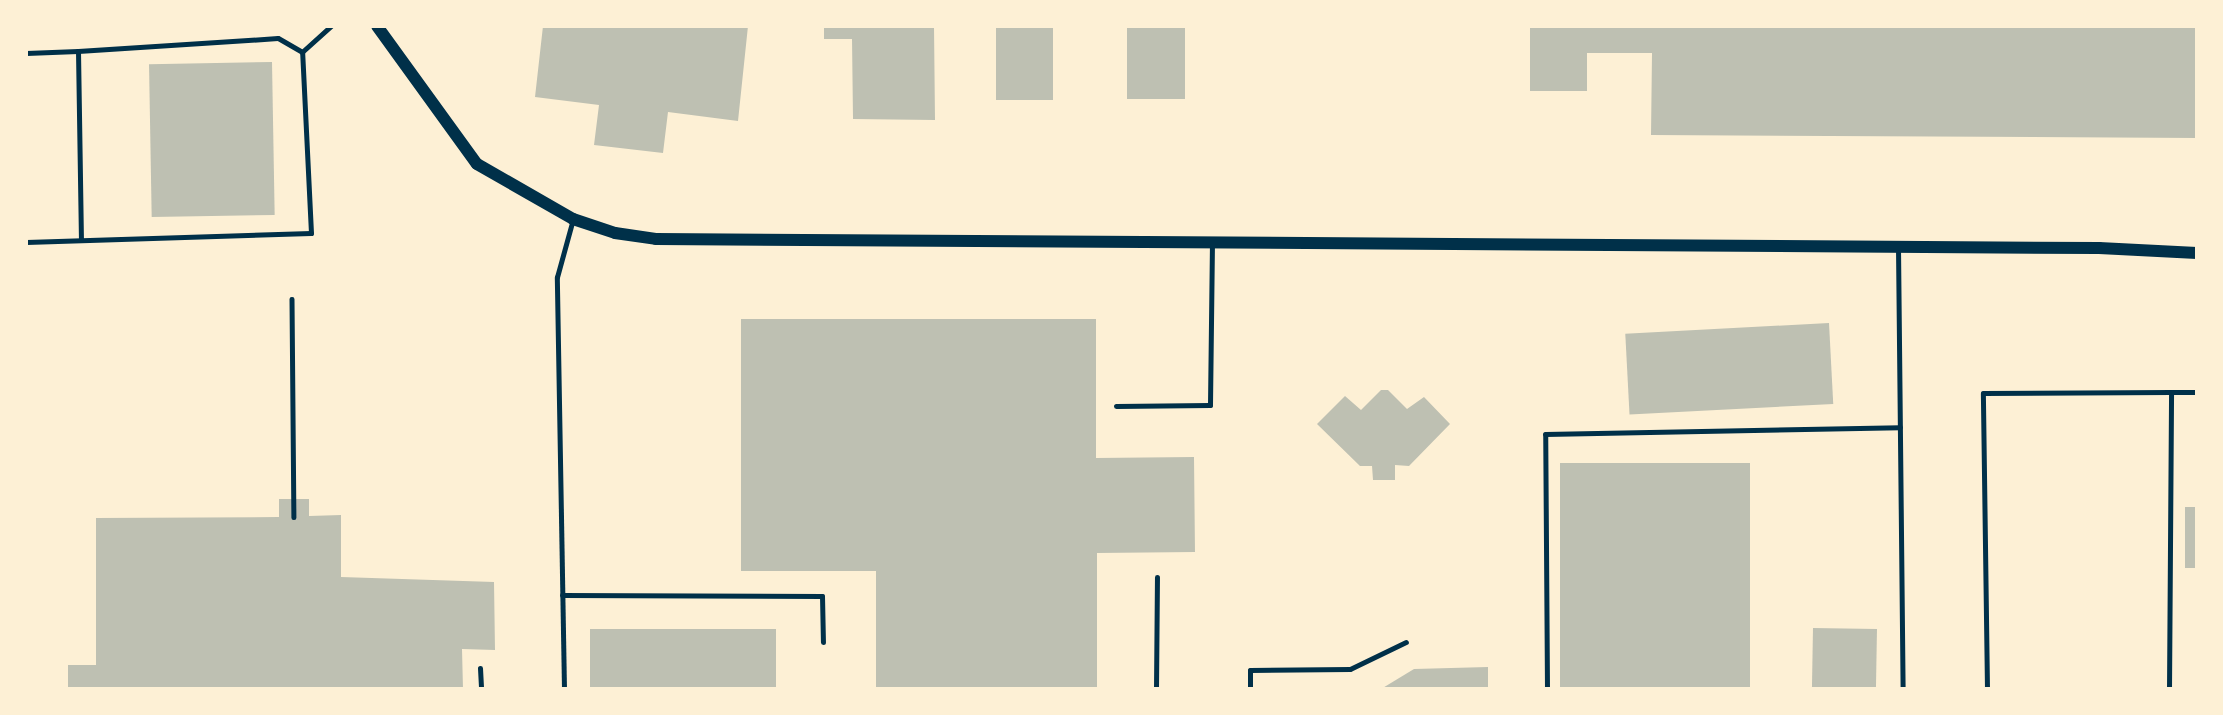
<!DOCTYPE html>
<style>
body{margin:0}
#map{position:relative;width:2223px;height:715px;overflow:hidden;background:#fdf0d5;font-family:"PT Sans",sans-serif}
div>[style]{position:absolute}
.building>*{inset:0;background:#bec0b2;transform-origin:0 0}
.path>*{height:4.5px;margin:-2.25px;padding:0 2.25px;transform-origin:2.25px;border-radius:2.25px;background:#003049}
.service>*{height:5px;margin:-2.5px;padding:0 2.5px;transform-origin:2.5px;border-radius:2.5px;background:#003049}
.tertiary>*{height:12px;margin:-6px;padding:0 6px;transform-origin:6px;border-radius:6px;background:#003049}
span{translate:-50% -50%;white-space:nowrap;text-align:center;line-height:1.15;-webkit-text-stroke:7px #fdf0d5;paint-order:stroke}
.frame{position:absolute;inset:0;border:28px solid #fdf0d5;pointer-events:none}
</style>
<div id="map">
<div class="building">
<div style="clip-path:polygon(543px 26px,748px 26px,738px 121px,668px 112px,663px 153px,594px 145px,599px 105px,535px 97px)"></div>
<div style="clip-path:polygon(824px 26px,934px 26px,935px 120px,853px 119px,852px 39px,824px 39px)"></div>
<div style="left:996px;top:26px;width:57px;height:74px"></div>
<div style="left:1127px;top:26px;width:58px;height:73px"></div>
<div style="clip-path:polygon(1530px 26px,2197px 26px,2197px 138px,1651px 135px,1652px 53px,1587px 53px,1587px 91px,1530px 91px)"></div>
<div style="left:272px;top:62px;width:153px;height:123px;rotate:89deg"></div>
<div style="clip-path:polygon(741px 319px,1096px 319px,1096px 458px,1194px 457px,1195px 552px,1097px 553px,1097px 689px,876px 689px,876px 571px,741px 571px)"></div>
<div style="left:1829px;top:323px;width:81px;height:204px;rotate:87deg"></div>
<div style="clip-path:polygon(1381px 390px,1388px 390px,1407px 409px,1424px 397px,1450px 424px,1409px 466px,1395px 465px,1395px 480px,1373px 480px,1372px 466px,1360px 466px,1317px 424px,1345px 396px,1361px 410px)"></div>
<div style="left:1750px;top:463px;width:226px;height:190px;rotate:90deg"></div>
<div style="clip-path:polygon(279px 499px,309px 499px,309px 516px,341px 515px,341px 577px,494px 582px,495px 650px,462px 649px,463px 689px,68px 689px,68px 665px,96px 665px,96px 518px,279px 517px)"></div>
<div style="left:2185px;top:507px;width:12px;height:61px"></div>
<div style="left:1813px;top:628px;width:64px;height:61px;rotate:1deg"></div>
<div style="left:590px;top:629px;width:186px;height:60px"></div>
<div style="clip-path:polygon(1488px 667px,1488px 689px,1381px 689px,1414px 669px)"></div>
</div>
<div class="path">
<div style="left:292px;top:299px;width:218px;rotate:89.5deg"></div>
</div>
<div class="service">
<div style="left:78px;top:51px;width:200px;rotate:-3.7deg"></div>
<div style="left:278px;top:38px;width:28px;rotate:30deg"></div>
<div style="left:26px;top:53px;width:52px;rotate:-2.2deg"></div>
<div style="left:78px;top:51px;width:189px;rotate:89.1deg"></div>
<div style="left:26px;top:242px;width:285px;rotate:-1.8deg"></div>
<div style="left:311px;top:233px;width:181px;rotate:-92.8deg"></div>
<div style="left:302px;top:52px;width:39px;rotate:-42deg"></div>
<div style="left:1898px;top:247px;width:442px;rotate:89.4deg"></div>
<div style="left:1116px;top:406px;width:94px;rotate:-0.6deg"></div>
<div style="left:1210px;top:405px;width:162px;rotate:-89.3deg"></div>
<div style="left:562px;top:595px;width:260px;rotate:0.2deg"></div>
<div style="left:822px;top:596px;width:46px;rotate:88.8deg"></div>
<div style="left:480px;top:668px;width:21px;rotate:87deg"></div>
<div style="left:564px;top:689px;width:412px;rotate:-91deg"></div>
<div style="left:557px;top:277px;width:60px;rotate:-74.6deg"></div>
<div style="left:1156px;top:689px;width:112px;rotate:-89.5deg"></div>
<div style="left:1250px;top:689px;width:19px;rotate:-90deg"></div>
<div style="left:1250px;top:670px;width:100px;rotate:-0.6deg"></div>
<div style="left:1350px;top:669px;width:62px;rotate:-25.7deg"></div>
<div style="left:1547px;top:689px;width:255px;rotate:-90.4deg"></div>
<div style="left:1545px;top:434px;width:355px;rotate:-1.1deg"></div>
<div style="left:1987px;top:689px;width:296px;rotate:-90.8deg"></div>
<div style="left:1983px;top:393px;width:188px;rotate:-0.3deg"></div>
<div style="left:2169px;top:689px;width:297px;rotate:-89.6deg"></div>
<div style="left:2171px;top:392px;width:26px"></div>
</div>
<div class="tertiary">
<div style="left:377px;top:26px;width:170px;rotate:54.1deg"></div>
<div style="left:477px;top:164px;width:111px;rotate:29.8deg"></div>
<div style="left:573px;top:219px;width:44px;rotate:18.4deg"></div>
<div style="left:615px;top:233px;width:41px;rotate:8.3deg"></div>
<div style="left:656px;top:239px;width:1443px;rotate:0.36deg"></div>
<div style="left:2099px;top:248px;width:98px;rotate:2.9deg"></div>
</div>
<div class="frame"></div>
</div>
